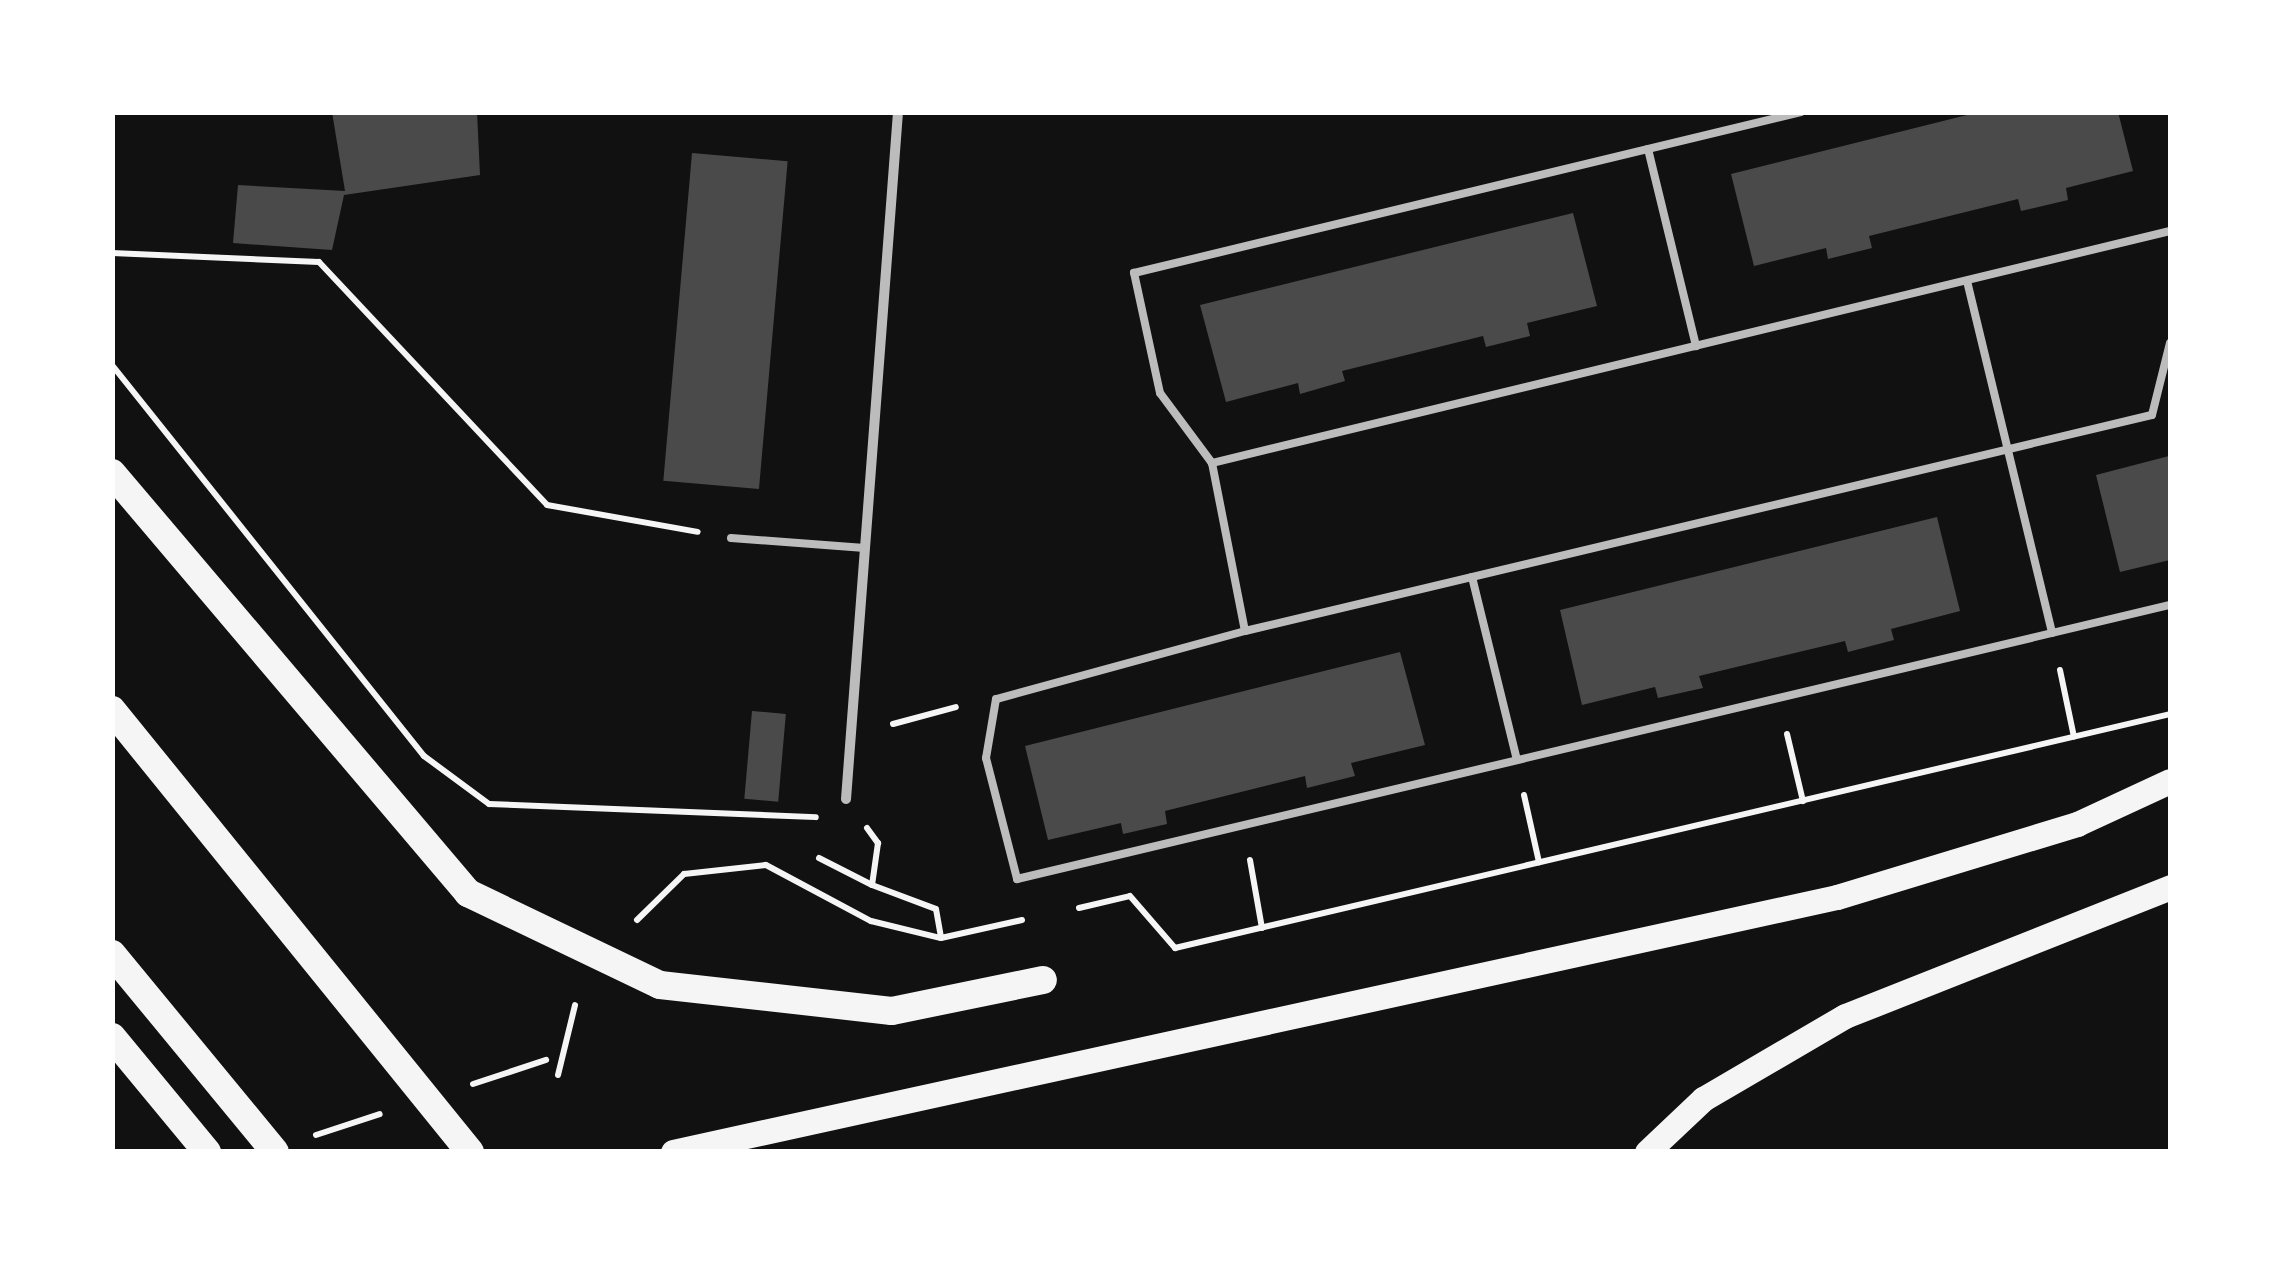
<!DOCTYPE html>
<style>
body{margin:0}
#map{position:relative;width:2283px;height:1264px;overflow:hidden;background:#111;font-family:"Zilla Slab",serif}
div>[style]{position:absolute}
.building>*{inset:0;background:#4a4a4a;transform-origin:0 0}
.path>*{height:6px;margin:-3px;padding:0 3px;transform-origin:3px;border-radius:3px;background:#f5f5f5}
.service>*{height:8px;margin:-4px;padding:0 4px;transform-origin:4px;border-radius:4px;background:#bcbcbc}
.minor>*{height:10px;margin:-5px;padding:0 5px;transform-origin:5px;border-radius:5px;background:#bcbcbc}
.primary>*{height:25px;margin:-12.5px;padding:0 12.5px;transform-origin:12.5px;border-radius:12.5px;background:#f5f5f5}
.trunk>*{height:28px;margin:-14px;padding:0 14px;transform-origin:14px;border-radius:14px;background:#f5f5f5}
span{translate:-50% -50%;white-space:nowrap;text-align:center;line-height:1.15;-webkit-text-stroke:8px #fff;paint-order:stroke}
.frame{position:absolute;inset:0;border:115px solid #fff;pointer-events:none}
</style>
<div id="map">
<div class="building">
<div style="clip-path:polygon(332px 112px,477px 112px,480px 175px,344px 195px,332px 250px,233px 243px,238px 185px,345px 191px)"></div>
<div style="clip-path:polygon(1979px 112px,2118px 112px,2133px 171px,2066px 188px,2068px 200px,2021px 211px,2018px 199px,1869px 236px,1872px 248px,1828px 259px,1826px 248px,1754px 266px,1731px 174px)"></div>
<div style="left:692px;top:153px;width:96px;height:329px;rotate:5deg"></div>
<div style="clip-path:polygon(1573px 213px,1597px 306px,1527px 323px,1530px 336px,1486px 347px,1483px 336px,1342px 371px,1345px 381px,1300px 394px,1298px 383px,1226px 402px,1200px 305px)"></div>
<div style="clip-path:polygon(2169px 456px,2170px 560px,2120px 572px,2096px 475px)"></div>
<div style="clip-path:polygon(1937px 517px,1960px 611px,1891px 629px,1894px 640px,1848px 652px,1845px 641px,1699px 676px,1703px 688px,1658px 698px,1655px 687px,1582px 705px,1560px 610px)"></div>
<div style="clip-path:polygon(1400px 652px,1425px 745px,1351px 763px,1355px 776px,1307px 788px,1305px 776px,1165px 811px,1167px 824px,1123px 834px,1121px 823px,1048px 840px,1025px 746px)"></div>
<div style="left:752px;top:711px;width:34px;height:88px;rotate:5deg"></div>
</div>
<div class="path">
<div style="left:112px;top:253px;width:207px;rotate:2.5deg"></div>
<div style="left:319px;top:262px;width:333px;rotate:46.8deg"></div>
<div style="left:547px;top:505px;width:153px;rotate:10.1deg"></div>
<div style="left:112px;top:365px;width:500px;rotate:51.41deg"></div>
<div style="left:424px;top:756px;width:81px;rotate:36.4deg"></div>
<div style="left:489px;top:804px;width:327px;rotate:2.3deg"></div>
<div style="left:2060px;top:670px;width:68px;rotate:78.2deg"></div>
<div style="left:893px;top:724px;width:65px;rotate:-15.1deg"></div>
<div style="left:1787px;top:734px;width:69px;rotate:76.6deg"></div>
<div style="left:1524px;top:795px;width:69px;rotate:77.4deg"></div>
<div style="left:867px;top:828px;width:19px;rotate:54deg"></div>
<div style="left:878px;top:843px;width:42px;rotate:98.1deg"></div>
<div style="left:872px;top:885px;width:68px;rotate:20.6deg"></div>
<div style="left:936px;top:909px;width:29px;rotate:80deg"></div>
<div style="left:819px;top:858px;width:59px;rotate:27deg"></div>
<div style="left:1250px;top:860px;width:69px;rotate:80deg"></div>
<div style="left:1079px;top:908px;width:52px;rotate:-13.2deg"></div>
<div style="left:1130px;top:896px;width:69px;rotate:49.1deg"></div>
<div style="left:1175px;top:948px;width:1022px;rotate:-13.23deg"></div>
<div style="left:637px;top:920px;width:66px;rotate:-44.4deg"></div>
<div style="left:684px;top:874px;width:82px;rotate:-6.3deg"></div>
<div style="left:766px;top:865px;width:119px;rotate:28.1deg"></div>
<div style="left:871px;top:921px;width:72px;rotate:13.7deg"></div>
<div style="left:941px;top:938px;width:83px;rotate:-12.5deg"></div>
<div style="left:558px;top:1075px;width:72px;rotate:-76.3deg"></div>
<div style="left:473px;top:1084px;width:77px;rotate:-18.2deg"></div>
<div style="left:316px;top:1135px;width:67px;rotate:-18.2deg"></div>
</div>
<div class="service">
<div style="left:1648px;top:149px;width:203px;rotate:76.3deg"></div>
<div style="left:2170px;top:231px;width:986px;rotate:166.39deg"></div>
<div style="left:1212px;top:463px;width:171px;rotate:78.9deg"></div>
<div style="left:1245px;top:631px;width:258px;rotate:164.7deg"></div>
<div style="left:996px;top:699px;width:60px;rotate:99.6deg"></div>
<div style="left:986px;top:758px;width:125px;rotate:75.6deg"></div>
<div style="left:1017px;top:879px;width:1185px;rotate:-13.37deg"></div>
<div style="left:1967px;top:281px;width:362px;rotate:76.4deg"></div>
<div style="left:1212px;top:463px;width:87px;rotate:-126.6deg"></div>
<div style="left:1160px;top:393px;width:123px;rotate:-102.2deg"></div>
<div style="left:1134px;top:273px;width:686px;rotate:-13.57deg"></div>
<div style="left:731px;top:538px;width:134px;rotate:4.3deg"></div>
<div style="left:1472px;top:577px;width:188px;rotate:76.2deg"></div>
<div style="left:1245px;top:631px;width:932px;rotate:-13.4deg"></div>
<div style="left:2152px;top:415px;width:74px;rotate:-76deg"></div>
</div>
<div class="minor">
<div style="left:846px;top:799px;width:689px;rotate:-85.67deg"></div>
</div>
<div class="primary">
<div style="left:673px;top:1152px;width:1192px;rotate:-12.36deg"></div>
<div style="left:1837px;top:897px;width:251px;rotate:-16.9deg"></div>
<div style="left:2077px;top:824px;width:102px;rotate:-24.8deg"></div>
<div style="left:1647px;top:1152px;width:77px;rotate:-43.4deg"></div>
<div style="left:1703px;top:1099px;width:164px;rotate:-30.3deg"></div>
<div style="left:1845px;top:1016px;width:350px;rotate:-21.6deg"></div>
</div>
<div class="trunk">
<div style="left:112px;top:473px;width:551px;rotate:49.71deg"></div>
<div style="left:468px;top:893px;width:213px;rotate:25.6deg"></div>
<div style="left:660px;top:985px;width:233px;rotate:6.4deg"></div>
<div style="left:892px;top:1011px;width:154px;rotate:-11.6deg"></div>
<div style="left:112px;top:710px;width:569px;rotate:50.99deg"></div>
<div style="left:112px;top:954px;width:256px;rotate:50.5deg"></div>
<div style="left:112px;top:1037px;width:149px;rotate:50.4deg"></div>
</div>
<div class="frame"></div>
</div>
